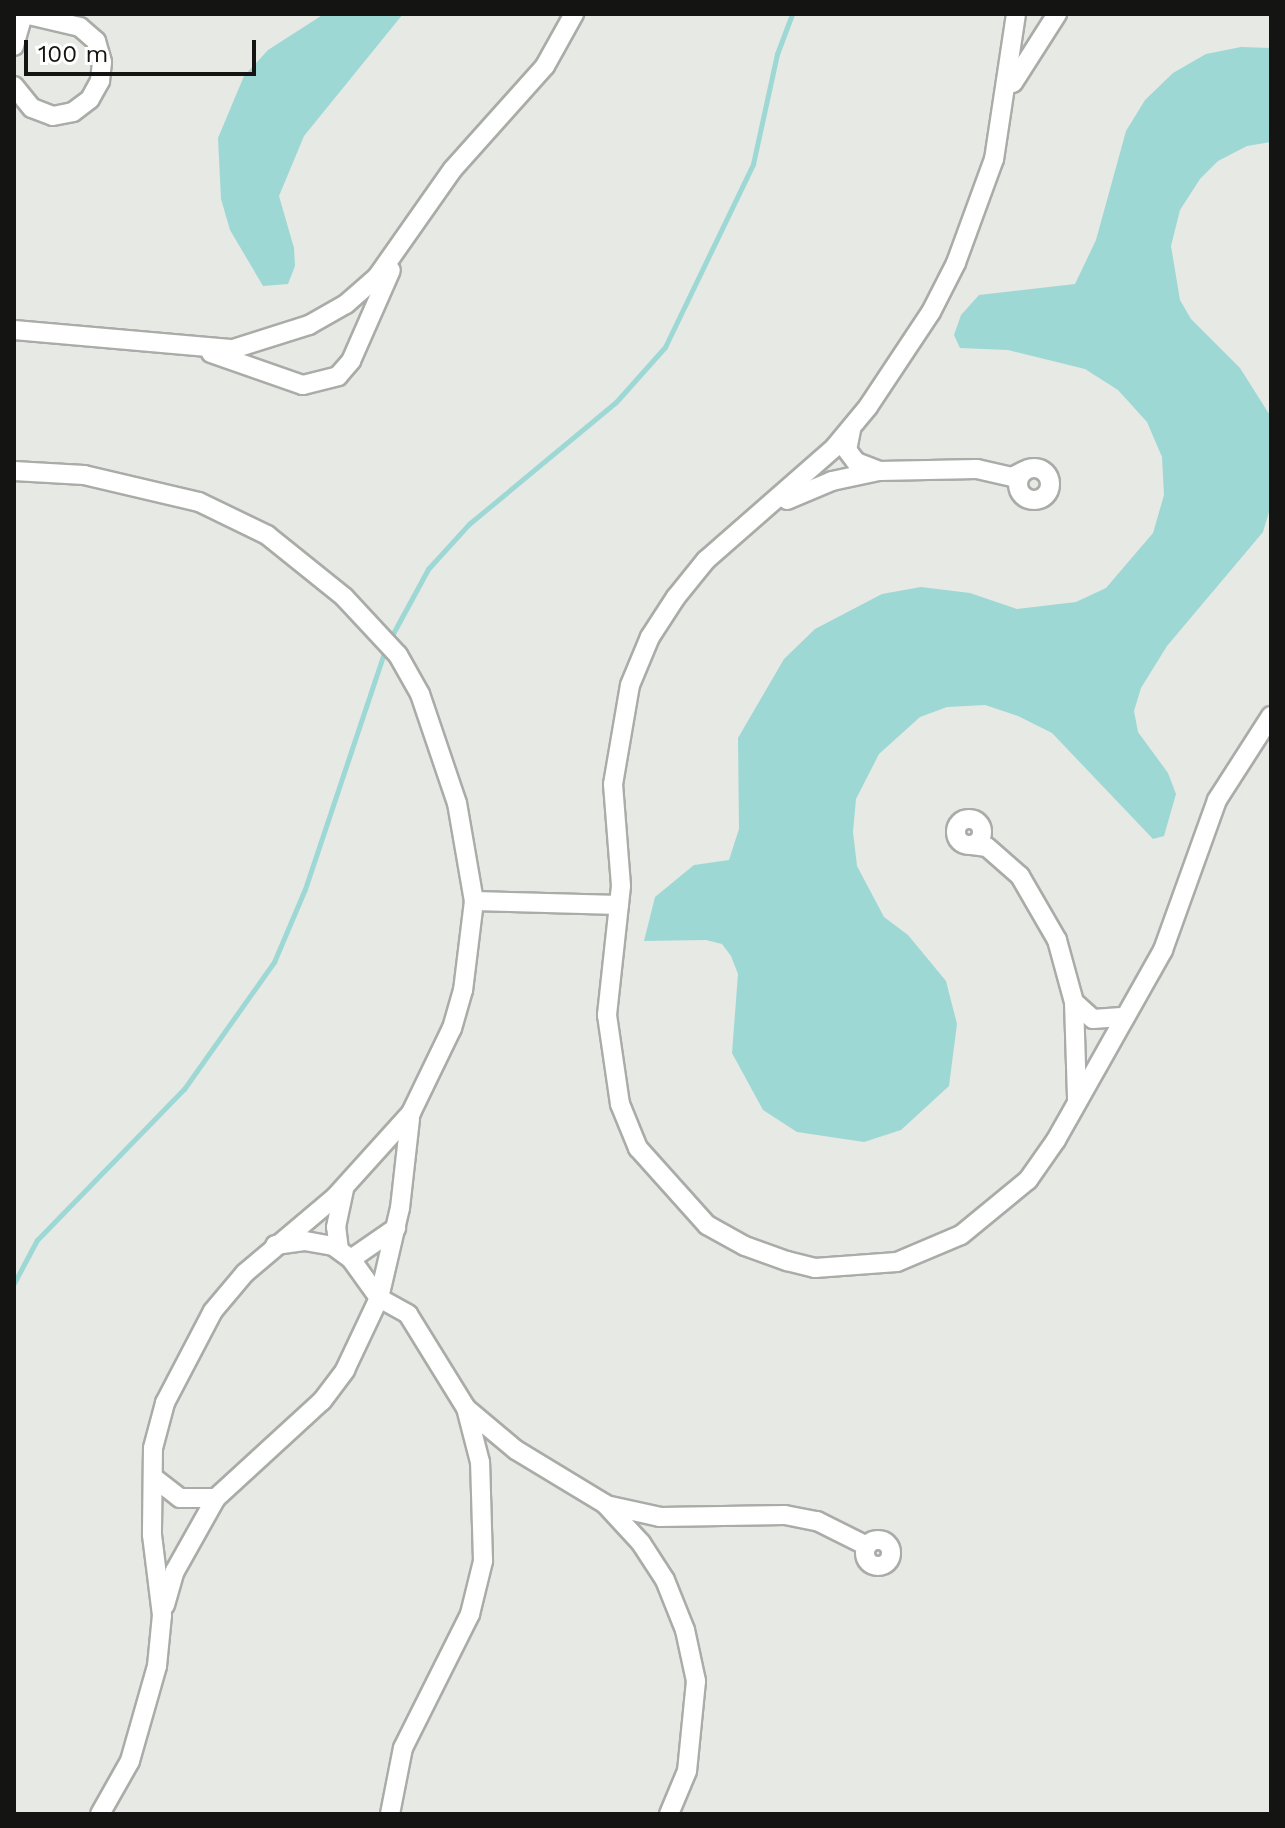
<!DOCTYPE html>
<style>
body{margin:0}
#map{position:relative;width:1285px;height:1828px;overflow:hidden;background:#e6e9e4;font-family:"Work Sans",sans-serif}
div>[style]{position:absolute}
.water>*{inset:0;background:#9ed8d5}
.stream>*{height:5px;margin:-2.5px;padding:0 2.5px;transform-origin:2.5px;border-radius:2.5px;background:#9ed8d5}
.roads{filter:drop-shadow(2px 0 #a9aca7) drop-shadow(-2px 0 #a9aca7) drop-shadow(0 2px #a9aca7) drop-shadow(0 -2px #a9aca7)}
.street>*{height:18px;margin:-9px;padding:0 9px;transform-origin:9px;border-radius:9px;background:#fff}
.street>.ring{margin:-9px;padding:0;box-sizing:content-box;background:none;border:18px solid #fff;border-radius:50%}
span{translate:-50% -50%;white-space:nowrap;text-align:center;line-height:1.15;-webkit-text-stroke:8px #fff;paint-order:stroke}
.frame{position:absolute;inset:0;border:16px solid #141513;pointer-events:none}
.scale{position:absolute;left:24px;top:40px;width:232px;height:36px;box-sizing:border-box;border:4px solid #141513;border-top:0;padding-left:10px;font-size:24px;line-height:28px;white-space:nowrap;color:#141513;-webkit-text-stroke:6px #fff;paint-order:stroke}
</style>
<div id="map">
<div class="water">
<div style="clip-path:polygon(324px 14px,403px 14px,304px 136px,279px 196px,294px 248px,295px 266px,288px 284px,263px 286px,230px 230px,221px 199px,218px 138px,244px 76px,268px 50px)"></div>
<div style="clip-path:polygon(1241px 47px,1271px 48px,1271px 142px,1247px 146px,1218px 161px,1200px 179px,1180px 210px,1171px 246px,1180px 300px,1191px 319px,1240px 368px,1271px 417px,1271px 505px,1263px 532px,1167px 646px,1141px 688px,1134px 711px,1138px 732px,1168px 773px,1176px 794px,1164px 836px,1153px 839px,1052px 733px,1018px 716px,985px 705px,947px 707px,920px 717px,879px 754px,856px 799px,853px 832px,857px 866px,884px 917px,908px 935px,946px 981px,957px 1024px,949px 1086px,901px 1130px,864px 1142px,797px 1132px,763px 1110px,732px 1053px,738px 974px,731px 956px,722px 944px,706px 940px,644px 941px,655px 897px,694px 865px,729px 860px,739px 829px,738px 738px,784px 659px,815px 629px,882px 594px,921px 587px,970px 593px,1017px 609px,1076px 602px,1106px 588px,1153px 533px,1164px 495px,1162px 457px,1147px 422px,1118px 390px,1085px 369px,1008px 350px,960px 348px,954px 335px,961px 315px,979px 295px,1075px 284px,1096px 240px,1126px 131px,1145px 100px,1173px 73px,1206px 54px)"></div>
</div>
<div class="stream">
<div style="left:390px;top:639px;width:80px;rotate:-61.5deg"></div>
<div style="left:428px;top:569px;width:61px;rotate:-47.7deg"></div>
<div style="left:469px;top:524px;width:191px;rotate:-39.7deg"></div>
<div style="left:616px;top:402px;width:74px;rotate:-48.3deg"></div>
<div style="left:665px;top:347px;width:203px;rotate:-64.3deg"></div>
<div style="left:753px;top:164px;width:113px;rotate:-77.7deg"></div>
<div style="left:777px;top:54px;width:43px;rotate:-69.4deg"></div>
<div style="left:14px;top:1283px;width:49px;rotate:-61.9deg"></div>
<div style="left:37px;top:1240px;width:211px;rotate:-45.8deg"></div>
<div style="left:184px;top:1089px;width:156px;rotate:-54.7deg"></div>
<div style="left:274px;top:962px;width:79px;rotate:-67deg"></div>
<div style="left:305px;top:889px;width:255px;rotate:-71.5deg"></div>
</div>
<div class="roads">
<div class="street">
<div style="left:1016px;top:14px;width:147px;rotate:98.6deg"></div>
<div style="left:994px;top:159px;width:111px;rotate:110.1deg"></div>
<div style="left:956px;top:263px;width:55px;rotate:117deg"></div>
<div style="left:931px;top:312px;width:114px;rotate:123.6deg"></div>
<div style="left:868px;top:407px;width:53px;rotate:129.7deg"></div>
<div style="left:834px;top:448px;width:170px;rotate:138.8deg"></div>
<div style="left:706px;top:560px;width:48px;rotate:129deg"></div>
<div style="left:676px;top:597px;width:48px;rotate:123deg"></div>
<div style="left:650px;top:637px;width:52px;rotate:112.6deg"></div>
<div style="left:630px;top:685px;width:100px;rotate:99.7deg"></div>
<div style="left:613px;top:784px;width:102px;rotate:85.5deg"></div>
<div style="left:621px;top:886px;width:130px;rotate:96.2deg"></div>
<div style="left:607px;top:1015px;width:90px;rotate:81.7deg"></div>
<div style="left:620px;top:1104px;width:48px;rotate:67.8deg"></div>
<div style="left:638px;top:1148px;width:103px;rotate:48.1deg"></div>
<div style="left:707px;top:1225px;width:43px;rotate:28.9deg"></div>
<div style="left:745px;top:1246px;width:45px;rotate:19.7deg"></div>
<div style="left:787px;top:1261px;width:29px;rotate:14deg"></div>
<div style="left:815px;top:1268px;width:82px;rotate:-4.2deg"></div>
<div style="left:897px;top:1262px;width:69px;rotate:-22.9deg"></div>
<div style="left:961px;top:1235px;width:87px;rotate:-39.4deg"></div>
<div style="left:1028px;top:1180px;width:49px;rotate:-55deg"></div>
<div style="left:1056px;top:1140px;width:218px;rotate:-60.6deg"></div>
<div style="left:1163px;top:950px;width:159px;rotate:-70.2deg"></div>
<div style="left:1217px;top:800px;width:100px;rotate:-57.3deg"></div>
<div style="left:14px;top:46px;width:33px;rotate:-74deg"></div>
<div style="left:1013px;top:83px;width:82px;rotate:-57.5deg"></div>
<div style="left:14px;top:86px;width:28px;rotate:51deg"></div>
<div style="left:32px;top:108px;width:22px;rotate:21deg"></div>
<div style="left:53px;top:116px;width:20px;rotate:-11deg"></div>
<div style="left:73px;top:112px;width:21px;rotate:-37deg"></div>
<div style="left:90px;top:99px;width:21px;rotate:-61deg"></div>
<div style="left:100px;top:81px;width:19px;rotate:-84deg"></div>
<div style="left:102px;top:62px;width:22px;rotate:-106deg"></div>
<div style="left:96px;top:41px;width:21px;rotate:-139deg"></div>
<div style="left:80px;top:27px;width:57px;rotate:-166.9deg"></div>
<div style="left:14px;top:330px;width:220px;rotate:5deg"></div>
<div style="left:233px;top:349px;width:80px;rotate:-17.5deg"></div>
<div style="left:309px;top:325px;width:43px;rotate:-29.6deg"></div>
<div style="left:346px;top:304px;width:41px;rotate:-41.1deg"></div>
<div style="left:377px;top:277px;width:132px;rotate:-54.9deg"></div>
<div style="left:453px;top:169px;width:138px;rotate:-48.2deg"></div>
<div style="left:545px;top:66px;width:60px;rotate:-60.9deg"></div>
<div style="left:211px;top:353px;width:97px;rotate:19.2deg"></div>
<div style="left:303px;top:385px;width:36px;rotate:-14deg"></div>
<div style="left:338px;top:376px;width:20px;rotate:-49deg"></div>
<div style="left:351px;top:361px;width:99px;rotate:-66.3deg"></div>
<div style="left:851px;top:430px;width:20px;rotate:101deg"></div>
<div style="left:847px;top:450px;width:15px;rotate:53deg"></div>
<div style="left:856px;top:462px;width:25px;rotate:21deg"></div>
<div class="ring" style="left:1018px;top:468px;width:14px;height:14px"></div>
<div style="left:14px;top:471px;width:70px;rotate:3.3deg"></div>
<div style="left:84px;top:475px;width:118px;rotate:13.2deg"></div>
<div style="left:199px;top:502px;width:76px;rotate:25.9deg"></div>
<div style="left:267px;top:535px;width:99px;rotate:38.8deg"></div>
<div style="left:344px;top:597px;width:79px;rotate:47deg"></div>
<div style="left:398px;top:655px;width:45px;rotate:60.6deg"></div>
<div style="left:420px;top:694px;width:115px;rotate:71.3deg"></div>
<div style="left:457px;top:803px;width:99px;rotate:80.2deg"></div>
<div style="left:474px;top:901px;width:90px;rotate:97deg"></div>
<div style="left:463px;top:990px;width:40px;rotate:106deg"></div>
<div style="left:452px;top:1028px;width:94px;rotate:115.8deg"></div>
<div style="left:411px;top:1113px;width:113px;rotate:132.1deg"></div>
<div style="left:335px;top:1197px;width:118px;rotate:139.8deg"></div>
<div style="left:245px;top:1273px;width:50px;rotate:130.1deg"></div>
<div style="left:213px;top:1311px;width:104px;rotate:117.6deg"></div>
<div style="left:165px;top:1403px;width:47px;rotate:104.9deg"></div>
<div style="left:153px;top:1448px;width:87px;rotate:90.7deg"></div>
<div style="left:152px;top:1535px;width:81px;rotate:82.9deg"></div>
<div style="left:162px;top:1615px;width:51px;rotate:95.6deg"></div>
<div style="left:157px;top:1666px;width:99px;rotate:105.9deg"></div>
<div style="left:130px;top:1761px;width:61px;rotate:119.5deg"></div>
<div style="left:787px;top:500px;width:49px;rotate:-22.9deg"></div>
<div style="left:832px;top:481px;width:48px;rotate:-12deg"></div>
<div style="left:879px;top:471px;width:98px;rotate:-1.2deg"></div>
<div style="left:977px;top:469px;width:36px;rotate:13deg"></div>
<div style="left:1012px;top:477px;width:13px;rotate:-27deg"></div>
<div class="ring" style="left:956px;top:819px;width:8px;height:8px"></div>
<div style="left:972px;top:845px;width:15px;rotate:8deg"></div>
<div style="left:987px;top:847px;width:44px;rotate:41.3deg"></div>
<div style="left:1020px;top:876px;width:74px;rotate:60deg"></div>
<div style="left:1057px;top:940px;width:64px;rotate:74.7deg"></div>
<div style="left:1074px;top:1002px;width:98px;rotate:88.2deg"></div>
<div style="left:474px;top:901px;width:145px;rotate:1.6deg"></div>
<div style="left:1074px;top:1002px;width:25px;rotate:42deg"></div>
<div style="left:1093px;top:1019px;width:32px;rotate:-4deg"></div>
<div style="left:339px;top:1250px;width:23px;rotate:-97deg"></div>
<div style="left:336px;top:1227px;width:38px;rotate:-78deg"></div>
<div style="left:351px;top:1259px;width:55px;rotate:-34.6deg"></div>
<div style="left:467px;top:1409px;width:64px;rotate:39.9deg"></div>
<div style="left:516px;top:1450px;width:104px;rotate:31.2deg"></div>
<div style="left:605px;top:1504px;width:53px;rotate:47.3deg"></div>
<div style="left:641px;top:1543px;width:44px;rotate:57deg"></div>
<div style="left:665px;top:1580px;width:54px;rotate:68.2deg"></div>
<div style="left:685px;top:1630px;width:52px;rotate:77.8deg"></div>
<div style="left:696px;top:1681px;width:90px;rotate:95.7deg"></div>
<div style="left:687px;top:1771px;width:47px;rotate:112.7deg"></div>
<div style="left:153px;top:1477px;width:34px;rotate:38deg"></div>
<div style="left:180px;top:1498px;width:36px"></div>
<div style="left:606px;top:1505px;width:55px;rotate:12.5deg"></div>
<div style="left:660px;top:1517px;width:125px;rotate:-0.9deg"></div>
<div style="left:785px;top:1515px;width:33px;rotate:11deg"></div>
<div style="left:817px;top:1521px;width:56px;rotate:26.6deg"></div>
<div class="ring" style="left:865px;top:1540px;width:8px;height:8px"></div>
<div style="left:165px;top:1605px;width:35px;rotate:-74deg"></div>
<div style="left:175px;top:1571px;width:84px;rotate:-60.7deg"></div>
<div style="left:216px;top:1498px;width:144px;rotate:-42.5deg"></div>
<div style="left:322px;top:1401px;width:39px;rotate:-53deg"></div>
<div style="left:345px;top:1370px;width:80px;rotate:-64.7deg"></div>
<div style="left:379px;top:1298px;width:48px;rotate:-125.7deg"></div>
<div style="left:351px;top:1259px;width:22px;rotate:-144deg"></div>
<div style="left:333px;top:1246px;width:29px;rotate:-170deg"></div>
<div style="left:304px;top:1241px;width:29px;rotate:172deg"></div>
<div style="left:390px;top:1814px;width:67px;rotate:-78.9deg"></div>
<div style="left:403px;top:1748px;width:150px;rotate:-63.4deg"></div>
<div style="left:470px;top:1614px;width:55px;rotate:-76.2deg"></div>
<div style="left:483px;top:1561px;width:99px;rotate:-91.7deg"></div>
<div style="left:480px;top:1462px;width:56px;rotate:-104.5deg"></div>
<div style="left:466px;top:1408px;width:110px;rotate:-121.7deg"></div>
<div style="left:408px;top:1314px;width:33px;rotate:-151deg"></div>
<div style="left:379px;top:1298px;width:92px;rotate:-76.9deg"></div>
<div style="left:400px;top:1208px;width:90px;rotate:-83.6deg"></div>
</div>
</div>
<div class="frame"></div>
<div class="scale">100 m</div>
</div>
